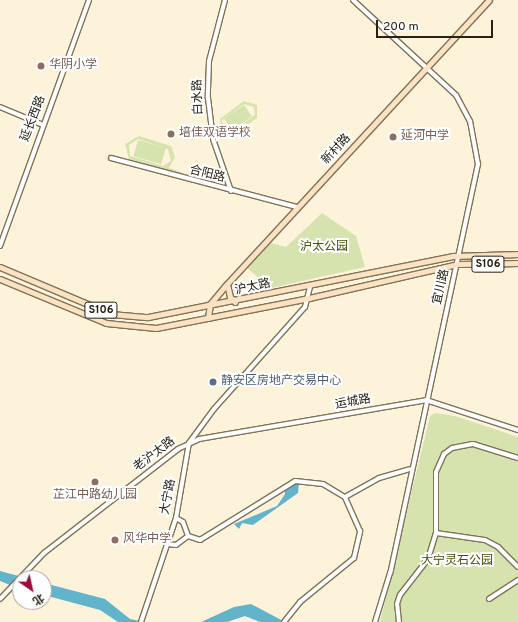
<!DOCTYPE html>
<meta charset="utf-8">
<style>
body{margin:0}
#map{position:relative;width:518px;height:622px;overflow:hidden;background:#fdf2da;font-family:Overpass,"Noto Sans SC",sans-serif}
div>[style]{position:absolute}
.green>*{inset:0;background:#d6e3af;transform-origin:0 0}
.water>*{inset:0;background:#62b4ca}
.roads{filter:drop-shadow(1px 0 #807358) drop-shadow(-1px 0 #807358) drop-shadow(0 1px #807358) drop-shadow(0 -1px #807358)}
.minor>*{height:4px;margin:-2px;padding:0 2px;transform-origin:2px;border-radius:2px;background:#fff}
.major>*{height:5px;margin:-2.5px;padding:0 2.5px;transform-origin:2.5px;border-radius:2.5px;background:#fbe2c2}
.dots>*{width:11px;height:11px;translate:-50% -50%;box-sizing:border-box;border:2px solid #fff;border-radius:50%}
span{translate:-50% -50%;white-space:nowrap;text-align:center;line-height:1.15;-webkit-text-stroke:4px #fff;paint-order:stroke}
.shield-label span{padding:1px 3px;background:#fff;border:1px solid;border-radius:3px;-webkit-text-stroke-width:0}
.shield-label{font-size:11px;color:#272116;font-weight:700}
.education-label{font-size:12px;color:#785e54}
.left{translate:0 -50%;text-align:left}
.street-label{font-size:12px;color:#272116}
.park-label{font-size:12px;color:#445006}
.service-label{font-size:12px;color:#4e5e75}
.north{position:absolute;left:12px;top:570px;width:40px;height:40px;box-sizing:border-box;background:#fff;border:1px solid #a9a6a2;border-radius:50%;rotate:146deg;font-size:11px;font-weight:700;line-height:16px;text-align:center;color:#272116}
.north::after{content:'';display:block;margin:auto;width:14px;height:18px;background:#a30639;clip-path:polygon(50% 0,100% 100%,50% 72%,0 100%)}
.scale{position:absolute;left:376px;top:20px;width:117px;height:18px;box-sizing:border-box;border:2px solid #272116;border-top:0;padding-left:5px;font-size:12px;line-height:14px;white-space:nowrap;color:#272116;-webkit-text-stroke:3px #fff;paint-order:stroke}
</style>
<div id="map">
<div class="green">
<div style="clip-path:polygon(evenodd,244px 101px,257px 105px,257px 118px,233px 135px,223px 134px,220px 119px,244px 101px,244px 104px,254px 107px,255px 115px,233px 131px,224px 131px,222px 120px,244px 104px)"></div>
<div style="left:244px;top:105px;width:14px;height:24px;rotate:56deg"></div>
<div style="clip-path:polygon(evenodd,139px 136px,171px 146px,175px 157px,169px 168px,181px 172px,180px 175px,129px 159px,125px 144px,139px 136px,138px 139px,168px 149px,171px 161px,163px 166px,130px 156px,129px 145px,138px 139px)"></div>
<div style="left:138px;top:140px;width:29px;height:17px;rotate:16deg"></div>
<div style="clip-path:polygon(322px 213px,356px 236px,365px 267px,271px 288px,247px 268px,271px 243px,286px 247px)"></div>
<div style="clip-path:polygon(435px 413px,455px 416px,518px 437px,518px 622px,380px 622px,430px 416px)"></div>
</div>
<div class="water">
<div style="clip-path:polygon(299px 483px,298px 493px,253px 525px,242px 523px,239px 529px,234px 524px,277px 506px,285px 494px,284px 488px)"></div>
<div style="clip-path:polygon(0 571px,26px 578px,20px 578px,20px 589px,0 581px)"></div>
<div style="clip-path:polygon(44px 583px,105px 599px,130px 619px,145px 622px,118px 622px,100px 610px,44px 595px)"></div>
<div style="clip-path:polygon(251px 604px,285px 622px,260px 622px,245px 616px,227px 622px,201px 622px,234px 607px)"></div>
</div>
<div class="roads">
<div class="minor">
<div style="left:225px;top:0;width:63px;rotate:104.7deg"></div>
<div style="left:209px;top:61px;width:37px;rotate:92deg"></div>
<div style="left:208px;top:98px;width:41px;rotate:83deg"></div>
<div style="left:213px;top:139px;width:55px;rotate:70.9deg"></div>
<div style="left:353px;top:0;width:140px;rotate:42.7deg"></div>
<div style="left:456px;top:95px;width:30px;rotate:62deg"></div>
<div style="left:470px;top:121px;width:44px;rotate:79.5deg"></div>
<div style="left:478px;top:164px;width:418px;rotate:102.1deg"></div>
<div style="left:390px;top:573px;width:51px;rotate:107deg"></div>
<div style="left:0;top:107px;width:47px;rotate:22.7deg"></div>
<div style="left:111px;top:158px;width:192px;rotate:14.8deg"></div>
<div style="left:0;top:246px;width:262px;rotate:-70.1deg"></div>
<div style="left:176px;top:518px;width:8px;rotate:30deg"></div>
<div style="left:183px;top:522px;width:15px;rotate:70deg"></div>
<div style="left:188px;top:536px;width:13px;rotate:18deg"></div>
<div style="left:200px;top:540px;width:112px;rotate:-31.8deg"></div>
<div style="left:295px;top:481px;width:28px;rotate:6deg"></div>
<div style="left:323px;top:484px;width:26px;rotate:31deg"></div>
<div style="left:345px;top:497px;width:39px;rotate:-29deg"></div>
<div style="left:379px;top:478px;width:32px;rotate:-16deg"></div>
<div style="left:436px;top:533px;width:61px;rotate:-90deg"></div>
<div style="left:436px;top:472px;width:20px;rotate:-66deg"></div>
<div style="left:444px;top:454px;width:10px;rotate:-37deg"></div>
<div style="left:452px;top:448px;width:21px;rotate:-11deg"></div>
<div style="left:473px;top:444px;width:47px;rotate:17.3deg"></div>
<div style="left:168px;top:544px;width:8px;rotate:7deg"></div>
<div style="left:176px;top:545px;width:15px;rotate:-37deg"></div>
<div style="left:0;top:599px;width:64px;rotate:-46.3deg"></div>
<div style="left:44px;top:553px;width:170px;rotate:-37.8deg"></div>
<div style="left:178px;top:449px;width:23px;rotate:-25deg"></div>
<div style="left:199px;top:439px;width:230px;rotate:-9.7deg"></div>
<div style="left:426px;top:400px;width:97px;rotate:18.1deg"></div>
<div style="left:489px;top:599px;width:35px;rotate:-33deg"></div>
<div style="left:141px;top:622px;width:110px;rotate:-71.4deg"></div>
<div style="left:176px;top:518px;width:76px;rotate:-80.2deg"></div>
<div style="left:189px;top:443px;width:42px;rotate:-53.7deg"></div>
<div style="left:214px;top:409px;width:137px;rotate:-48.3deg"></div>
<div style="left:305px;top:307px;width:21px;rotate:-76deg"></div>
<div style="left:284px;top:622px;width:26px;rotate:-51deg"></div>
<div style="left:300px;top:602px;width:70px;rotate:-39.2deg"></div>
<div style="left:354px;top:558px;width:28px;rotate:-77deg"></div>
<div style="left:360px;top:531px;width:37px;rotate:-114deg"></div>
<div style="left:399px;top:622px;width:18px;rotate:-96deg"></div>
<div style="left:397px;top:604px;width:9px;rotate:-72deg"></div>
<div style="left:400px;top:595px;width:46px;rotate:-52.1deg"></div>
<div style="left:428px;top:559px;width:27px;rotate:-73deg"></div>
<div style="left:436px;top:533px;width:49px;rotate:8.1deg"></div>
<div style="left:485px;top:540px;width:15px;rotate:28deg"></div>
<div style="left:498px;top:547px;width:28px;rotate:45deg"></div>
</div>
<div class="major">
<div style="left:0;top:267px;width:121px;rotate:22.9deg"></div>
<div style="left:111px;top:314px;width:37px;rotate:5deg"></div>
<div style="left:148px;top:317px;width:310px;rotate:-11.3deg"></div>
<div style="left:452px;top:256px;width:66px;rotate:-1.7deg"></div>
<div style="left:0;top:279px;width:115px;rotate:22.5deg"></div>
<div style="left:106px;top:323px;width:50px;rotate:5.7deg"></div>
<div style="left:156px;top:328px;width:156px;rotate:-11.1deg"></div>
<div style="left:309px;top:298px;width:152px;rotate:-12.9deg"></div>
<div style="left:457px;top:264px;width:61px;rotate:-0.9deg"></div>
<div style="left:227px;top:284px;width:13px;rotate:77deg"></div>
<div style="left:230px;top:297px;width:7px;rotate:45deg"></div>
<div style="left:208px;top:318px;width:14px;rotate:-82deg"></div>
<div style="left:210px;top:304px;width:23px;rotate:-50deg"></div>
<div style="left:225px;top:286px;width:389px;rotate:-47.3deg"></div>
</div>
</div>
<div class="dots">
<div style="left:41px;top:66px;background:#8d6e63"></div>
<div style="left:171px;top:134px;background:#8d6e63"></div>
<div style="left:393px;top:137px;background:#8d6e63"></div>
<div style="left:213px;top:382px;background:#5c6f8a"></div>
<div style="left:95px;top:482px;background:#8d6e63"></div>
<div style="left:115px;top:540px;background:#8d6e63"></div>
</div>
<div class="shield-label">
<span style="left:488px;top:264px">S106</span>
<span style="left:101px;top:310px">S106</span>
</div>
<div class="education-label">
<span class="left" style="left:49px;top:66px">华阴小学</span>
<span class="left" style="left:179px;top:134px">培佳双语学校</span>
<span class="left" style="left:401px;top:137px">延河中学</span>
<span style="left:95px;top:496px">芷江中路幼儿园</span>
<span class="left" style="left:123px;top:540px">风华中学</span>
</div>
<div class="street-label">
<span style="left:199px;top:97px;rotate:-92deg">白水路</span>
<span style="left:34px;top:119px;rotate:-69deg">延长西路</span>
<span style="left:337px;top:150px;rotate:-47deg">新村路</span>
<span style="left:207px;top:175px;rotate:14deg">合阳路</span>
<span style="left:442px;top:287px;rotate:-77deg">宜川路</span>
<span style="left:253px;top:288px;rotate:-12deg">沪太路</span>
<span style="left:353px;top:403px;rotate:-10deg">运城路</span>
<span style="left:155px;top:455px;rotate:-37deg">老沪太路</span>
<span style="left:169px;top:497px;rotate:-79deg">大宁路</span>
</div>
<div class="park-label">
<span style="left:324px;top:248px">沪太公园</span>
<span style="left:457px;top:562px">大宁灵石公园</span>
</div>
<div class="service-label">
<span class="left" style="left:221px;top:382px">静安区房地产交易中心</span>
</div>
<div class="north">北</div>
<div class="scale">200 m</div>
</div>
